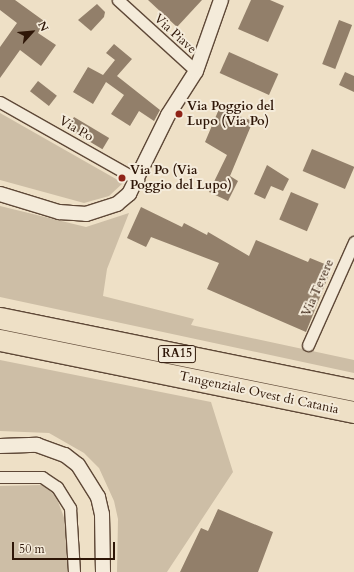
<!DOCTYPE html>
<style>
body{margin:0}
#map{position:relative;width:354px;height:572px;overflow:hidden;background:#eee0c6;font-family:Cardo,serif}
div>[style]{position:absolute}
.green>*{inset:0;background:#cdbea6}
.building>*{inset:0;background:#927f6a;transform-origin:0 0}
.roads{filter:drop-shadow(1px 0 #5e4837) drop-shadow(-1px 0 #5e4837) drop-shadow(0 1px #5e4837) drop-shadow(0 -1px #5e4837)}
.minor>*{height:11px;margin:-5.5px;padding:0 5.5px;transform-origin:5.5px;border-radius:5.5px;background:#f4ebda}
.tertiary>*{height:14px;margin:-7px;padding:0 7px;transform-origin:7px;border-radius:7px;background:#f4ebda}
.motorway>*{height:21px;margin:-10.5px;padding:0 10.5px;transform-origin:10.5px;border-radius:10.5px;background:#eee0c6}
.dots>*{width:11px;height:11px;translate:-50% -50%;box-sizing:border-box;border:2px solid #f4ebda;border-radius:50%}
span{translate:-50% -50%;white-space:nowrap;text-align:center;line-height:1.15;-webkit-text-stroke:4px #f4ebda;paint-order:stroke}
.shield-label span{padding:1px 3px;background:#f4ebda;border:1px solid;border-radius:3px;-webkit-text-stroke-width:0}
.shield-label{font-size:12px;color:#2e1607;font-weight:700}
.street-label{font-size:13px;color:#2e1607}
.poi-label{font-size:13px;color:#2e1607;font-weight:700}
.left{translate:0 -50%;text-align:left}
.north{position:absolute;left:12px;top:12px;width:40px;height:40px;-webkit-text-stroke:3px #f4ebda;paint-order:stroke;rotate:63deg;font-size:11px;font-weight:700;line-height:16px;text-align:center;color:#2e1607}
.north::after{content:'';display:block;margin:auto;width:14px;height:18px;background:#2e1607;clip-path:polygon(50% 0,100% 100%,50% 72%,0 100%)}
.scale{position:absolute;left:12px;top:542px;width:103px;height:18px;box-sizing:border-box;border:2px solid #2e1607;border-top:0;padding-left:5px;font-size:12px;line-height:14px;white-space:nowrap;color:#2e1607;-webkit-text-stroke:3px #f4ebda;paint-order:stroke}
</style>
<div id="map">
<div class="green">
<div style="clip-path:polygon(0 113px,123px 183px,109px 196px,84px 203px,0 180px)"></div>
<div style="clip-path:polygon(0 206px,86px 227px,129px 213px,107px 269px,103px 296px,194px 319px,191px 325px,354px 360px,354px 373px,0 297px)"></div>
<div style="clip-path:polygon(0 360px,211px 402px,233px 472px,167px 572px,117px 572px,118px 519px,114px 501px,99px 468px,84px 453px,49px 433px,0 431px)"></div>
<div style="clip-path:polygon(43px 485px,56px 496px,66px 523px,69px 572px,0 572px,0 486px)"></div>
</div>
<div class="building">
<div style="clip-path:polygon(0 0,15px 0,44px 21px,38px 33px,56px 45px,41px 66px,20px 50px,0 78px,0 47px,17px 23px,0 10px)"></div>
<div style="clip-path:polygon(148px 0,202px 0,177px 27px)"></div>
<div style="clip-path:polygon(251px 0,270px 0,284px 6px,268px 42px,238px 29px)"></div>
<div style="clip-path:polygon(97px 4px,105px 12px,104px 17px,91px 31px,78px 20px)"></div>
<div style="left:339px;top:20px;width:14px;height:47px;rotate:21deg"></div>
<div style="clip-path:polygon(114px 44px,132px 59px,117px 76px,160px 110px,154px 121px,139px 111px,130px 126px,111px 114px,124px 95px,106px 82px,93px 104px,73px 92px,88px 67px,103px 75px,115px 60px,106px 53px)"></div>
<div style="left:229px;top:52px;width:54px;height:23px;rotate:24deg"></div>
<div style="clip-path:polygon(345px 72px,354px 76px,354px 92px,339px 85px)"></div>
<div style="left:38px;top:81px;width:24px;height:13px;rotate:38deg"></div>
<div style="clip-path:polygon(219px 109px,253px 121px,230px 176px,238px 181px,228px 201px,209px 192px,227px 155px,205px 142px)"></div>
<div style="left:74px;top:117px;width:41px;height:13px;rotate:31deg"></div>
<div style="left:312px;top:149px;width:46px;height:24px;rotate:23deg"></div>
<div style="clip-path:polygon(267px 165px,289px 179px,283px 191px,271px 186px,265px 199px,254px 194px)"></div>
<div style="left:291px;top:192px;width:30px;height:30px;rotate:23deg"></div>
<div style="clip-path:polygon(141px 207px,182px 227px,184px 223px,207px 235px,208px 232px,249px 256px,256px 240px,308px 262px,310px 258px,332px 267px,306px 332px,207px 289px,219px 263px,151px 237px,146px 247px,127px 238px)"></div>
<div style="clip-path:polygon(218px 509px,273px 532px,258px 572px,180px 572px,201px 528px,208px 531px)"></div>
</div>
<div class="roads">
<div class="minor">
<div style="left:118px;top:0;width:105px;rotate:42.3deg"></div>
<div style="left:0;top:102px;width:159px;rotate:29.5deg"></div>
<div style="left:308px;top:345px;width:113px;rotate:-65.9deg"></div>
<div style="left:0;top:477px;width:42px"></div>
<div style="left:42px;top:477px;width:18px;rotate:34deg"></div>
<div style="left:57px;top:487px;width:25px;rotate:58deg"></div>
<div style="left:70px;top:508px;width:64px;rotate:86.4deg"></div>
</div>
<div class="tertiary">
<div style="left:0;top:194px;width:62px;rotate:17deg"></div>
<div style="left:59px;top:212px;width:27px;rotate:4deg"></div>
<div style="left:86px;top:214px;width:33px;rotate:-18deg"></div>
<div style="left:117px;top:204px;width:16px;rotate:-40deg"></div>
<div style="left:129px;top:194px;width:88px;rotate:-63.7deg"></div>
<div style="left:168px;top:115px;width:52px;rotate:-57.5deg"></div>
<div style="left:196px;top:71px;width:75px;rotate:-70.6deg"></div>
<div style="left:0;top:446px;width:37px;rotate:-2deg"></div>
<div style="left:37px;top:445px;width:30px;rotate:20deg"></div>
<div style="left:65px;top:455px;width:16px;rotate:38deg"></div>
<div style="left:78px;top:465px;width:38px;rotate:58deg"></div>
<div style="left:98px;top:497px;width:17px;rotate:77deg"></div>
<div style="left:102px;top:514px;width:58px;rotate:89deg"></div>
</div>
<div class="motorway">
<div style="left:0;top:318px;width:361px;rotate:11.5deg"></div>
<div style="left:0;top:340px;width:361px;rotate:11.5deg"></div>
</div>
</div>
<div class="dots">
<div style="left:179px;top:114px;background:#8f2418"></div>
<div style="left:122px;top:178px;background:#8f2418"></div>
</div>
<div class="shield-label">
<span style="left:177px;top:354px">RA15</span>
</div>
<div class="street-label">
<span style="left:175px;top:34px;rotate:42deg">Via Piave</span>
<span style="left:76px;top:129px;rotate:30deg">Via Po</span>
<span style="left:318px;top:288px;rotate:-66deg">Via Tevere</span>
<span style="left:259px;top:393px;rotate:12deg">Tangenziale Ovest di Catania</span>
</div>
<div class="poi-label">
<span class="left" style="left:187px;top:114px">Via Poggio del<br>Lupo (Via Po)</span>
<span class="left" style="left:130px;top:178px">Via Po (Via<br>Poggio del Lupo)</span>
</div>
<div class="north">N</div>
<div class="scale">50 m</div>
</div>
